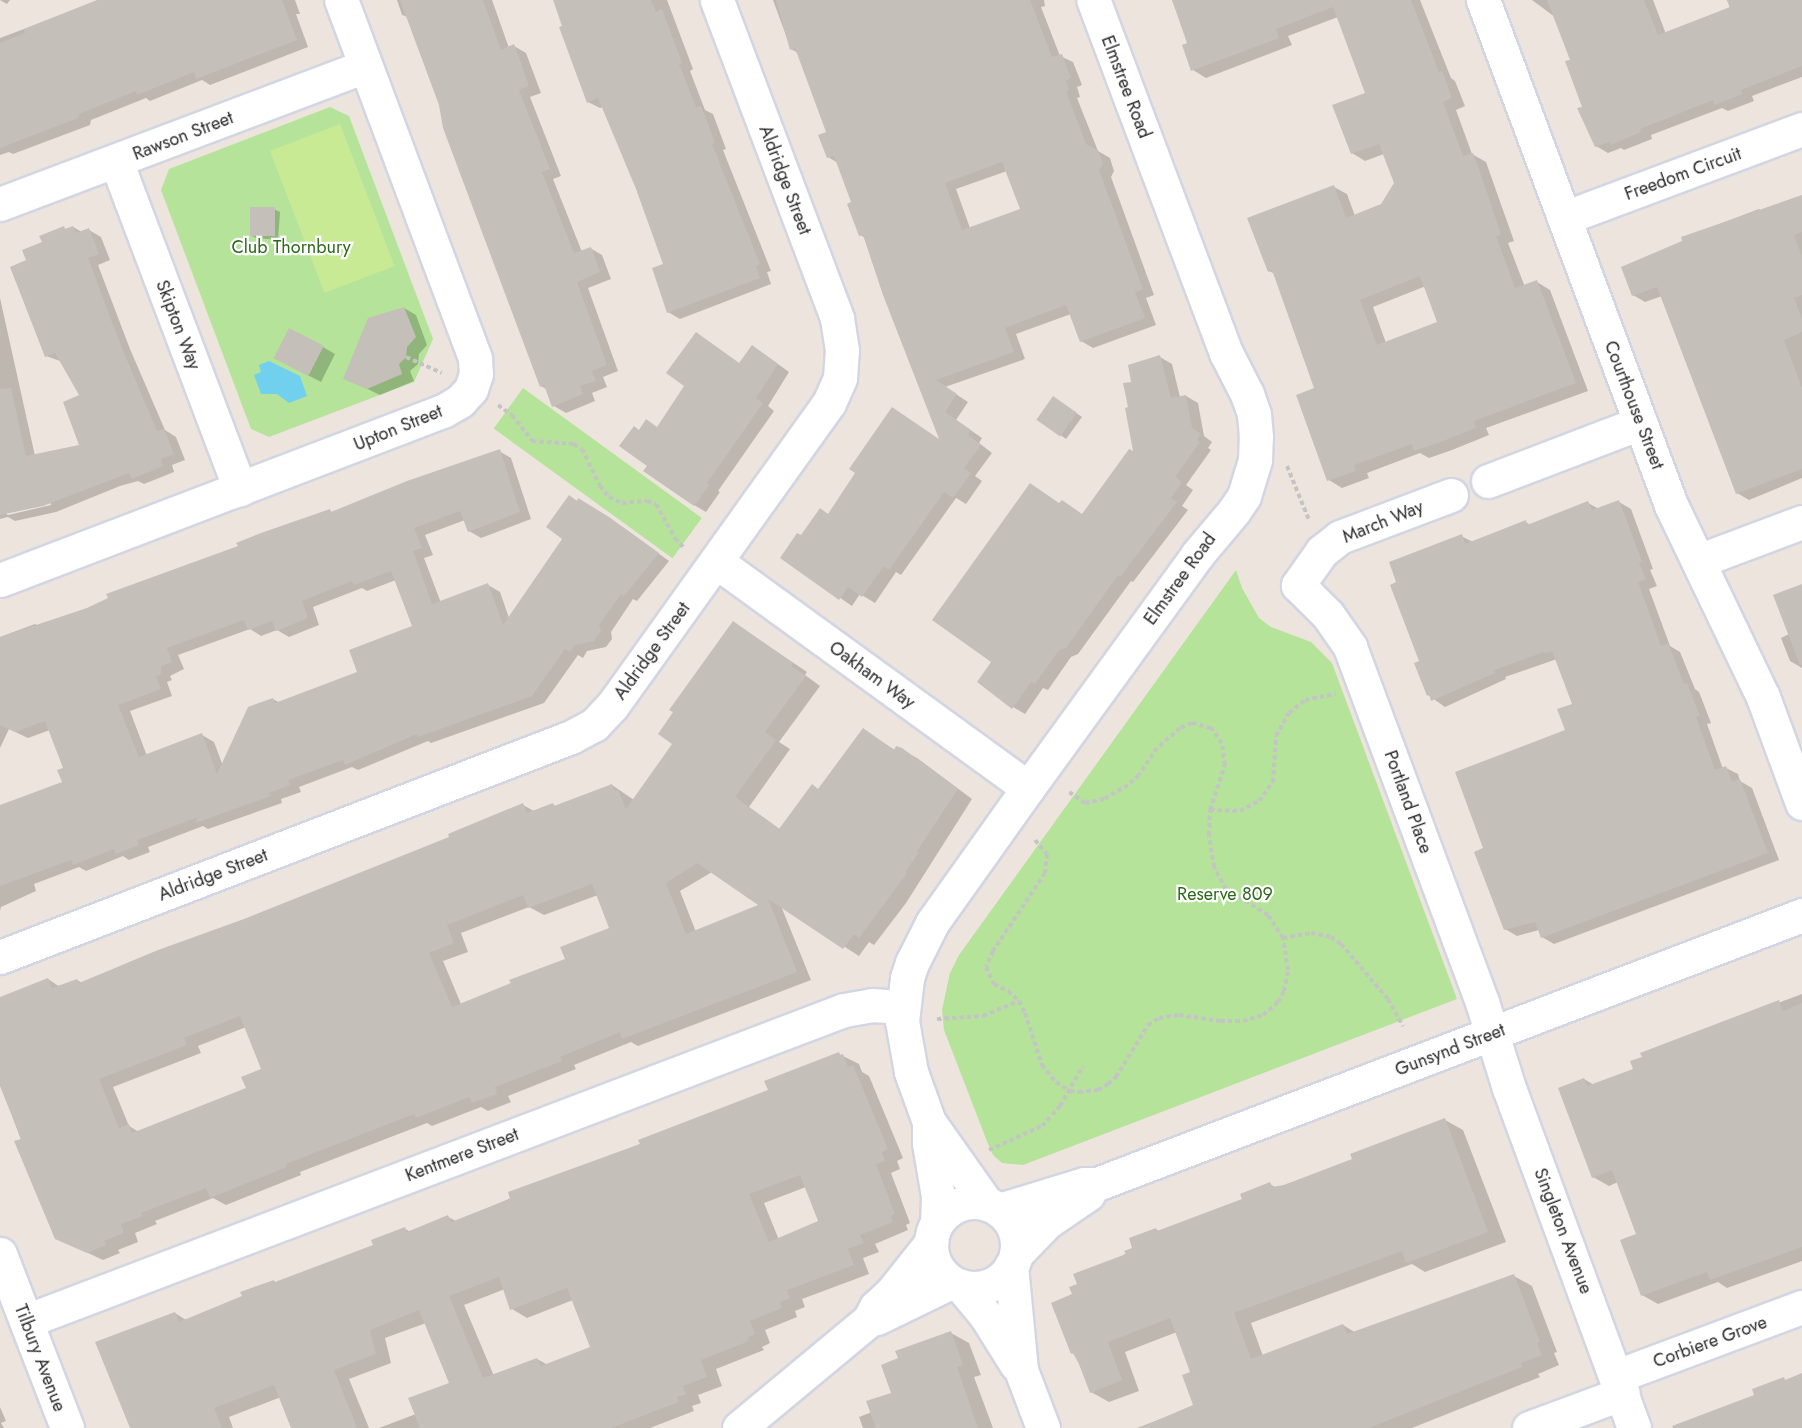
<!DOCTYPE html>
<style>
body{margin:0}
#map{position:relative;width:1802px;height:1428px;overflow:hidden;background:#ede5dd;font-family:Jost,sans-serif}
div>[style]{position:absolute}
.green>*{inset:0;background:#b5e39a;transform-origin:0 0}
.pitch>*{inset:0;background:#c9ea95;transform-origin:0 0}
.water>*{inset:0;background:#70d0ee}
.shadow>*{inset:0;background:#0003}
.building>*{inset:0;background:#c5bfb9;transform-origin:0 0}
.path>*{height:4px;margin-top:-2px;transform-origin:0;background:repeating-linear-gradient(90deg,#c4c4c4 0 4.5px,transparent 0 7.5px)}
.roads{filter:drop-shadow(2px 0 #d2d6e3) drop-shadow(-2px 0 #d2d6e3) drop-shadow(0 2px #d2d6e3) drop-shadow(0 -2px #d2d6e3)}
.minor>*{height:33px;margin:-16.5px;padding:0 16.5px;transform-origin:16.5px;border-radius:16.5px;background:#fff}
.minor>.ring{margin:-16.5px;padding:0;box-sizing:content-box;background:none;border:33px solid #fff;border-radius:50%}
span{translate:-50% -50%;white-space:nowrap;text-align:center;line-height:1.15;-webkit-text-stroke:4.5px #fff;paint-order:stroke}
.street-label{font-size:18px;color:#2b2b2b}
.park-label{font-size:18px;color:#2d681a}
</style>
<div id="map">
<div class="green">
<div style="clip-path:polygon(330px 107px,349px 116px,433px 339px,414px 382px,269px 437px,251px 429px,161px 190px,169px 169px)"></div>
<div style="left:523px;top:388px;width:221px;height:50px;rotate:36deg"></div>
<div style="clip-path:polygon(1236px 570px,1242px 588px,1259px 618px,1271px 627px,1311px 642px,1332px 663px,1457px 999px,1023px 1165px,1002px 1163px,993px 1155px,988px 1144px,944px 1030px,942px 1010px,950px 973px,959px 955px)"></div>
</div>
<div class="pitch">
<div style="left:340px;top:124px;width:152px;height:75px;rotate:69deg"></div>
</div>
<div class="water">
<div style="clip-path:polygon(269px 361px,300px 376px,307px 396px,289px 403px,277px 394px,261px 394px,254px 375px,261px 372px,259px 365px)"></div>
</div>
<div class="shadow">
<div style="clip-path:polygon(0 0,10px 0,7px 4px)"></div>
<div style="clip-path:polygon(101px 0,295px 0,300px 14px,296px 14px,308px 47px,210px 85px,202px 80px,150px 101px,146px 98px,91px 120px,90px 125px,13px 154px,9px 152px,0 155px,0 38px)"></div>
<div style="clip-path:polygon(397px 0,492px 0,509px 48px,514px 46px,526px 53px,541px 93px,530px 97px,561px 176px,553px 179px,582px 252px,590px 248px,602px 255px,611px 279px,588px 288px,618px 371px,603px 377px,607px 387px,592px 393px,595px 401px,566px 413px,554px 406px,548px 390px,541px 386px,440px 105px,408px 17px,402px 15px)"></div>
<div style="clip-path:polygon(554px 0,667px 0,693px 69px,690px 71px,705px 110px,713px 114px,726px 149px,723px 150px,771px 271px,767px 272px,771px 284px,680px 319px,668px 312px,665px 265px,637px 188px,604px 107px,600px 108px,588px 102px)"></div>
<div style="clip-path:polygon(evenodd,773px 0,1044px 0,1045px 6px,1041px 7px,1060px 56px,1073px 62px,1082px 85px,1077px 87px,1080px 97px,1077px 98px,1098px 151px,1110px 158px,1114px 171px,1111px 177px,1154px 295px,1146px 298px,1156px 325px,1093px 348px,1081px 341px,1071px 314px,1016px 334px,1025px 359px,945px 387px,968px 402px,956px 420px,982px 438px,979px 443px,992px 453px,975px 476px,982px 481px,966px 504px,956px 498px,901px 575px,896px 572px,875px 603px,860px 594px,852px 606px,782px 558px,802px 537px,829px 515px,941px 441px,866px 238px,860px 235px,853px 203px,838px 163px,828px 157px,828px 133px,798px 53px,791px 49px,773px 0,1007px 171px,1022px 209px,970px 228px,956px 189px,1007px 171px)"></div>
<div style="clip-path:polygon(evenodd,1172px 0,1420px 0,1451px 78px,1455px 81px,1465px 106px,1456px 110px,1472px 154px,1486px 162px,1514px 241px,1508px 243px,1525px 287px,1537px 282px,1550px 290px,1588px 391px,1486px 428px,1489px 435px,1452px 450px,1429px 458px,1420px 453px,1367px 473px,1369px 478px,1342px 488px,1329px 480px,1316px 389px,1275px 274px,1269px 271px,1334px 187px,1347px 194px,1355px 216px,1382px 205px,1395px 183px,1384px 154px,1365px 161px,1352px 153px,1367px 93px,1338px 17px,1288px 36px,1292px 45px,1206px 78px,1193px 70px,1189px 44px,1172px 0,1426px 286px,1439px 323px,1386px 343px,1373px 307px,1426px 286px)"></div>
<div style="clip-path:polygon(1532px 0,1653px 0,1666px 34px,1730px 8px,1727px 0,1802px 0,1802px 77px,1752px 96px,1754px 101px,1728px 111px,1722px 108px,1651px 135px,1652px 139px,1624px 150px,1621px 148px,1608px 153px,1596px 146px,1572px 61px,1555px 17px)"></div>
<div style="clip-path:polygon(1802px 198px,1802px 478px,1749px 500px,1737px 493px,1662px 296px,1645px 302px,1633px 295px,1684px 242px,1683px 238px,1759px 209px,1763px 212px)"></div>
<div style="clip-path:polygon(274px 209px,280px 212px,278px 240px,256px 238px,250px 235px)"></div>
<div style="clip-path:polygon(evenodd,73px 227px,82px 232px,89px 230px,101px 237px,110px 260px,98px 265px,130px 349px,165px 430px,176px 437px,185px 460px,172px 465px,174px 472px,144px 484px,138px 481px,120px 486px,56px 512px,15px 521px,8px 517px,0 519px,0 298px,35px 456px,82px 446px,81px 395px,60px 361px,46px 356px,28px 261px,44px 243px,64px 228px,67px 230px,73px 227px,50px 502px,51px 505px,8px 515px,5px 513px,50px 502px)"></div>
<div style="clip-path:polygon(404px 308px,416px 315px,427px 345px,419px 354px,418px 364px,410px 371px,414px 381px,380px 395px,345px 378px)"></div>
<div style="clip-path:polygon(708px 341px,740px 364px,764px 354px,789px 372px,768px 406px,774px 411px,718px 491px,720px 492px,706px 512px,694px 505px,649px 465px,640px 431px,658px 428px,686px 385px)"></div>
<div style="clip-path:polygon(323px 347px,335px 354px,321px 382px,288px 365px)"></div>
<div style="clip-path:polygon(1160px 357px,1172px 364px,1180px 397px,1186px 396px,1198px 403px,1204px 436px,1212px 442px,1208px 448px,1211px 450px,1186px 485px,1193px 490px,1182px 506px,1188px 510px,1133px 582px,1131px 581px,1078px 654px,1071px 657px,1048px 690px,1043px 688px,1025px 714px,1013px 707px,993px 661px,1060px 504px,1062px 501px,1083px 515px,1135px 454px,1129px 408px,1133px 383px)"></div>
<div style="clip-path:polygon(1059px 401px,1082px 417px,1066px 439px,1038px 419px)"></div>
<div style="clip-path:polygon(evenodd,499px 451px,511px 458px,531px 519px,481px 538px,469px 531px,465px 520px,425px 535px,433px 555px,424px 558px,441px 603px,488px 585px,500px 592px,509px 618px,621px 526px,669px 561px,637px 601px,633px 599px,611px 632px,612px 639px,606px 647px,587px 651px,583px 658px,578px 655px,544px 703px,431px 743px,428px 741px,358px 770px,352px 767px,299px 787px,301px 792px,281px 799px,282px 803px,208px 829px,203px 826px,148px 847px,150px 852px,129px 860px,123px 856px,86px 871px,79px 867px,34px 884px,36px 891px,1px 907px,0 911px,0 807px,64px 782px,65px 769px,50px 730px,28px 738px,9px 729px,0 748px,0 637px,35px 624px,40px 627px,330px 511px,334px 513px,499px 451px,396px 580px,414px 627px,359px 672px,280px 703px,273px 699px,223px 766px,214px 742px,202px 735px,147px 756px,130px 711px,172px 696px,167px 682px,172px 680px,170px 676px,184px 669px,178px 655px,250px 629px,261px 636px,277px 630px,289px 637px,319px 625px,313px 607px,362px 588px,367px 591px,396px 580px)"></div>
<div style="clip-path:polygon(1619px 502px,1631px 509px,1653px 569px,1650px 570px,1657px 586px,1649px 589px,1670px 646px,1680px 652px,1695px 689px,1699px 692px,1711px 723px,1707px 724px,1723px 769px,1726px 768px,1738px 774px,1740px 781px,1752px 788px,1779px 860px,1554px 944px,1542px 937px,1539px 930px,1517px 936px,1505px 929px,1485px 849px,1567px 730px,1574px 705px,1557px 659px,1505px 677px,1506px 679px,1445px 707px,1428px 695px,1421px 662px,1461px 536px,1473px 542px,1525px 522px,1531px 525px,1588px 503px,1599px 509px)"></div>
<div style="clip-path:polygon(1802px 586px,1802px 668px,1790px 661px,1781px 638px,1789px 634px)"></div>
<div style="clip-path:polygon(evenodd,734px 623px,807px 672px,805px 675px,820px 686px,779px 742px,790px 749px,749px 807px,781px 830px,819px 790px,863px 730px,895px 750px,902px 750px,917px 758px,972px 799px,906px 903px,874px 945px,869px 942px,859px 956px,781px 906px,811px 980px,638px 1046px,631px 1042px,574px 1065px,576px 1069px,508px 1096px,511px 1102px,488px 1111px,481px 1107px,432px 1126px,427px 1123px,300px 1172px,301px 1175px,226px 1205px,213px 1198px,155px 1221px,157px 1224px,135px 1233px,138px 1242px,118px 1250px,120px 1253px,103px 1260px,56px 1238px,0 1081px,0 1000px,48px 979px,60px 987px,77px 980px,82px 983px,451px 838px,523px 805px,534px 811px,552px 804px,557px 807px,612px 785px,634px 800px,675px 744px,734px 623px,712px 872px,761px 906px,696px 932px,680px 891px,712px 872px,734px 623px,598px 895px,611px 929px,567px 960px,461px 1004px,443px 961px,468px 952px,461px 933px,529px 907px,544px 915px,598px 895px,734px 623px,246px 1027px,263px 1070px,248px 1089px,139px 1132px,129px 1126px,113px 1087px,201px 1053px,198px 1046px,246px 1027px)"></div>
<div style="clip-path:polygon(1802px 994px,1802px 1261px,1727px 1288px,1718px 1282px,1658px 1304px,1642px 1295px,1638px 1235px,1618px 1182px,1609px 1186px,1593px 1177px,1584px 1079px,1594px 1085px,1635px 1069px,1643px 1058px,1642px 1054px)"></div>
<div style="clip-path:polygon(evenodd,839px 1054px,859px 1064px,862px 1072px,869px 1076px,903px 1158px,897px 1161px,900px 1169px,891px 1173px,910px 1223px,906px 1225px,908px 1230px,875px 1244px,879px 1252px,863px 1258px,869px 1274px,802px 1299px,805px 1307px,795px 1311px,797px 1317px,765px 1330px,770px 1343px,762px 1347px,764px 1350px,716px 1369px,722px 1386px,698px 1395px,701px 1403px,692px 1406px,694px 1411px,650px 1428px,379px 1428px,416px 1414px,451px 1383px,426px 1323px,385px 1338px,391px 1363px,349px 1379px,369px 1428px,293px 1428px,281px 1397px,229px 1417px,233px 1428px,131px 1428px,175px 1313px,186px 1320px,375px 1246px,405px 1229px,411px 1232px,448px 1217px,456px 1221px,769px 1090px,839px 1054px,806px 1187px,820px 1222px,779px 1240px,764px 1203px,806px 1187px,839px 1054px,505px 1289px,512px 1309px,527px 1318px,573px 1300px,592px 1348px,548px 1365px,537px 1359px,494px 1376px,464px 1305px,505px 1289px)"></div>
<div style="clip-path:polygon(1445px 1120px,1463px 1130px,1506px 1242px,1425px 1272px,1412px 1264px,1251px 1323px,1263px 1356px,1343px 1325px,1356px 1333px,1514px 1276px,1532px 1286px,1557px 1352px,1554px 1353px,1559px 1365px,1538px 1374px,1540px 1377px,1412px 1428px,1137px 1428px,1195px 1406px,1192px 1373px,1177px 1332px,1125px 1352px,1139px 1391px,1109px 1402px,1091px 1392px,1076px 1356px,1072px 1353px,1074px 1295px,1156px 1229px,1160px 1232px,1244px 1200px,1270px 1184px,1276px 1188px,1354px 1160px)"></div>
<div style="clip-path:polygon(951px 1333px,969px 1343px,981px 1375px,974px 1377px,993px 1428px,863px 1428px,859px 1417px,872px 1412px,892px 1393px)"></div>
<div style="clip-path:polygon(0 1407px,6px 1421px,1px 1423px,4px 1428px,0 1428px)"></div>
</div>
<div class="building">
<div style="clip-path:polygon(97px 0,282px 0,297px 40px,196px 79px,194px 72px,137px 95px,136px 91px,79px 114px,78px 118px,0 148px,0 43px,25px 33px,24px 29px)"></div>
<div style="clip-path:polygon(400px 0,483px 0,501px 50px,514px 44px,529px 86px,519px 90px,550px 169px,542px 172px,574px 253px,591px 247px,600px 272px,577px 282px,607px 365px,592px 371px,596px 381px,580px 386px,583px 394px,552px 407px,544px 385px,540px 387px,443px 128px,439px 105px)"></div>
<div style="clip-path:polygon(553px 0,651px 0,656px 12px,662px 9px,682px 63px,679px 64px,696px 107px,701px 106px,715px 143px,712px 144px,760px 264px,756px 266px,760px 278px,667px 313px,652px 268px,663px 264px,636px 189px,598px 98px,587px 103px,559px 27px,562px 26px)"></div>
<div style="clip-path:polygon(evenodd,776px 0,1030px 0,1052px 57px,1062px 54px,1071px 78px,1066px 81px,1069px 90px,1066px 91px,1086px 144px,1098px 150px,1103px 164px,1099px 170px,1143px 289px,1135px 292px,1145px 318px,1080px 342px,1066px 305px,1005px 328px,1014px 352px,936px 380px,957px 394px,945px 412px,971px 430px,968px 435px,981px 445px,964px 468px,971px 473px,953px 498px,944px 492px,889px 570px,884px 566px,862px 597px,848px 587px,839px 600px,780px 558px,797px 533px,801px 535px,820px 508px,828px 514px,855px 473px,849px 469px,892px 407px,939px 439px,883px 295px,863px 235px,859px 236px,847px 204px,851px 202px,834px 156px,827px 158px,818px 135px,826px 132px,795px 48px,790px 50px,776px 0,1002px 162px,1020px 209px,962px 230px,945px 183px,1002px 162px)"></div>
<div style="clip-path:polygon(evenodd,1172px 0,1411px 0,1439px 72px,1442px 71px,1452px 98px,1443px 102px,1463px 156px,1473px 153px,1489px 198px,1501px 234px,1496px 236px,1515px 288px,1537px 280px,1576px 383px,1474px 421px,1476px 428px,1438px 443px,1414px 451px,1412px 444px,1354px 465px,1356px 471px,1327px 481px,1296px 395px,1314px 388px,1272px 270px,1268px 272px,1247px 218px,1334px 185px,1346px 218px,1381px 204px,1394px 183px,1379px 144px,1351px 154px,1332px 105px,1365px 93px,1333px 7px,1276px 29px,1279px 38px,1191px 71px,1182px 45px,1187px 43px,1172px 0,1420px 276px,1437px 322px,1377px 345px,1360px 300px,1420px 276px)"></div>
<div style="clip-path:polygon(1547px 0,1644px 0,1658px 35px,1730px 7px,1727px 0,1802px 0,1802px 66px,1741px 90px,1743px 94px,1714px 105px,1713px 100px,1640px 129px,1641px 132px,1611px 145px,1610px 142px,1595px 147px,1577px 108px,1582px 107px,1565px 61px,1570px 60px)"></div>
<div style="clip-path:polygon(1802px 195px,1802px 232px,1794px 235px,1802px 257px,1802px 295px,1794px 298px,1802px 319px,1802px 332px,1784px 340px,1802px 388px,1802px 469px,1736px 494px,1657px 287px,1632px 296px,1621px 267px,1682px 241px,1681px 237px)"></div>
<div style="left:250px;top:207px;width:25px;height:29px"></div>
<div style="clip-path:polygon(64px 226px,65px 229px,73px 226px,76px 233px,89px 228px,99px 254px,88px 258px,119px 341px,157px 431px,164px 429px,174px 454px,161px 459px,163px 466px,132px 479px,129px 473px,43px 506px,0 515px,0 389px,11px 388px,26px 456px,79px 445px,63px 402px,79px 395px,55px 353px,45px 357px,10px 267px,26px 260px,22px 250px,42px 242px,39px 236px)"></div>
<div style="clip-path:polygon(404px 307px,416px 337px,407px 347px,406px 357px,399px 364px,402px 374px,367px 389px,343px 379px,368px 318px)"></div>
<div style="left:289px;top:328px;width:39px;height:34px;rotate:27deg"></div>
<div style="clip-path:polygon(696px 332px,739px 363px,752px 345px,778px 364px,756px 398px,763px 403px,707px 483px,709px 485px,694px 506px,643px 471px,647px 466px,619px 446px,634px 426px,639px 430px,646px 419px,657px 427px,684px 386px,666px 373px)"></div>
<div style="clip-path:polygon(1160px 355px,1171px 398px,1186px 395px,1192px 428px,1201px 434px,1197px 440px,1200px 442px,1175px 477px,1182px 482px,1171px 498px,1177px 502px,1120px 577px,1118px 575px,1066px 648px,1059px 650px,1035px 684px,1031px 682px,1012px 709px,977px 682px,991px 662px,932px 620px,1030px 483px,1059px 503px,1062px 500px,1082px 514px,1129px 449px,1133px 451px,1125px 408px,1128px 407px,1123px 383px,1131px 382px,1128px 365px)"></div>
<div style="left:1053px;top:396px;width:29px;height:29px;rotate:35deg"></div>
<div style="clip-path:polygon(evenodd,500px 449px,520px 512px,468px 532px,460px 511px,414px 528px,422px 548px,413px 551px,432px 604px,488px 583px,503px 625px,562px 539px,546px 527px,569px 495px,577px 501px,578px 498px,609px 517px,659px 553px,624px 596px,621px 594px,599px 625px,601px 631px,594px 641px,575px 645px,570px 652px,565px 649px,532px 696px,418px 737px,417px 734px,345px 765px,343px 760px,288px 780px,290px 785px,269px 793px,271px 796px,195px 823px,198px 817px,137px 840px,139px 845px,116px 854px,114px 849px,73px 865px,71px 860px,0 886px,0 805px,62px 782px,57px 770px,63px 768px,45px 721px,15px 732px,0 725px,0 637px,87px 608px,108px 598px,106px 594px,238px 546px,236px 543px,261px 533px,330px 509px,331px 512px,407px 481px,500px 449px,391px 571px,412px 626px,349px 650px,357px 672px,275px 703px,273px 698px,248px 707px,217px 774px,202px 733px,139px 757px,118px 705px,161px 689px,156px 676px,161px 674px,161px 666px,172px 662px,167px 648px,244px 620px,248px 630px,272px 621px,276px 631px,308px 618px,302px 601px,352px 581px,354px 585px,391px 571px)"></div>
<div style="clip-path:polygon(1619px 500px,1642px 562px,1639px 563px,1646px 579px,1638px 582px,1661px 646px,1668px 643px,1684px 684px,1687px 683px,1700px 716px,1696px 717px,1715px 770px,1726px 766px,1732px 782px,1740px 779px,1768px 853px,1541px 938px,1535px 922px,1504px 930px,1474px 852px,1483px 848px,1455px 772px,1565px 730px,1557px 709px,1572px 704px,1552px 651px,1545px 654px,1544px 652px,1494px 670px,1495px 673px,1431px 701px,1429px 694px,1427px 696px,1414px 663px,1419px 661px,1390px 585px,1396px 582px,1389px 562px,1462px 534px,1465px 544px,1526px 520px,1527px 525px,1588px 501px,1592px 510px)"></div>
<div style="clip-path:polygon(1802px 584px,1802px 665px,1800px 665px,1773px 595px)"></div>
<div style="clip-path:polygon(evenodd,733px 621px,793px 663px,791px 666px,806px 676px,765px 732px,776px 740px,735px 797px,779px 829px,812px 784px,818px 789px,863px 728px,894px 750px,896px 746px,902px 748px,958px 789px,917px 851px,919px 852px,905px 872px,907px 873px,859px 938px,854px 934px,843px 949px,768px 899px,797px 972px,622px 1039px,620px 1032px,560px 1057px,562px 1061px,495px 1087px,497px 1094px,472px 1103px,469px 1097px,416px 1118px,414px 1114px,286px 1164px,287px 1167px,210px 1198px,206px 1188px,141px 1213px,143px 1216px,121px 1224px,124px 1233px,104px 1241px,106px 1245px,87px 1253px,55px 1239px,14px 1141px,21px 1139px,0 1086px,0 997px,48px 978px,52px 988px,77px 979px,79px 983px,158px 950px,244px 919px,449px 837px,448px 834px,523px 803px,527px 813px,553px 803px,554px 806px,612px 784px,615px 791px,618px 790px,626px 809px,672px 744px,658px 734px,673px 712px,669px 710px,733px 621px,697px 863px,758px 905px,686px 934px,666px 883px,697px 863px,733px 621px,592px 884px,609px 928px,560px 947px,565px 959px,509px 980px,511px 983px,452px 1007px,429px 953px,454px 943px,447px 925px,523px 895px,528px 908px,592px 884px,733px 621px,240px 1016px,261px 1069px,241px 1077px,246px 1088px,132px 1133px,129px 1124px,119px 1128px,99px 1079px,187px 1045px,184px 1038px,240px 1016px)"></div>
<div style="clip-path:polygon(1779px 1000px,1783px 1011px,1802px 1003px,1802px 1247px,1710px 1280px,1707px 1272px,1641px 1296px,1620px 1240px,1636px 1234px,1612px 1170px,1592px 1178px,1558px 1088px,1584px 1078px,1587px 1086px,1633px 1069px,1630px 1061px,1642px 1057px,1640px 1053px)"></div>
<div style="clip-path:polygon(evenodd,839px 1052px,840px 1055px,843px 1054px,848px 1067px,853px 1065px,888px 1149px,882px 1152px,885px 1161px,876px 1164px,895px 1214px,891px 1216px,893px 1222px,860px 1235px,864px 1243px,848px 1249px,854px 1265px,787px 1290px,790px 1298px,780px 1302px,782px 1308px,750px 1321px,755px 1334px,747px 1338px,749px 1341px,701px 1360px,707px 1377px,683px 1386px,686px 1394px,677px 1397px,679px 1402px,611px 1428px,420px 1428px,408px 1398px,449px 1383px,419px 1310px,370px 1330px,376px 1354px,334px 1370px,357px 1428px,291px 1428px,274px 1385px,214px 1408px,222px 1428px,130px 1428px,95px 1342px,175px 1312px,179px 1322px,242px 1296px,240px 1292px,274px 1280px,275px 1282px,373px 1245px,371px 1240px,405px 1227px,407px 1232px,448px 1215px,451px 1222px,510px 1199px,508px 1192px,640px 1144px,638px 1140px,768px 1090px,764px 1081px,839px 1052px,800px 1175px,818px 1221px,769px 1242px,749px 1194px,800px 1175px,839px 1052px,499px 1277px,510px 1310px,567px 1288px,590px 1347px,541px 1366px,537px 1358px,483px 1378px,449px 1296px,499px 1277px)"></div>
<div style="clip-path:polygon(1445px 1118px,1488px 1232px,1406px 1263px,1402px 1251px,1234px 1313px,1251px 1359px,1343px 1324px,1347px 1334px,1514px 1274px,1540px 1342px,1537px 1343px,1542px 1355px,1521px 1363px,1522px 1367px,1369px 1428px,1139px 1428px,1193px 1405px,1182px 1375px,1190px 1372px,1170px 1318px,1108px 1342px,1122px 1380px,1090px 1393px,1079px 1364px,1073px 1353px,1071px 1354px,1051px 1303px,1072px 1294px,1069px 1287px,1077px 1284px,1073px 1274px,1126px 1254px,1124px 1251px,1132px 1248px,1129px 1238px,1156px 1228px,1157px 1231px,1242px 1199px,1240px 1194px,1270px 1182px,1272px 1187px,1284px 1185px,1352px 1159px,1350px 1154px)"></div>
<div style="clip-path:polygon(951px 1331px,963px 1365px,957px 1367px,978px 1428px,876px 1428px,866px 1401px,891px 1393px,881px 1365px,898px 1358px,895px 1351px)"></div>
<div style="clip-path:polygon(1802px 1373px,1802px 1428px,1673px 1428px,1672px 1426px,1754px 1395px,1752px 1389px,1784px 1377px,1785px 1380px)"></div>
</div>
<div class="path">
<div style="left:406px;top:357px;width:39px;rotate:24deg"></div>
<div style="left:498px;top:405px;width:17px;rotate:36deg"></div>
<div style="left:512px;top:415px;width:33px;rotate:52deg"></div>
<div style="left:532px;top:441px;width:42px;rotate:4.1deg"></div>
<div style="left:574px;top:444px;width:9px;rotate:32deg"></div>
<div style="left:582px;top:449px;width:41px;rotate:64.1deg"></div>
<div style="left:600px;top:486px;width:14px;rotate:51deg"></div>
<div style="left:609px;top:497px;width:14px;rotate:25deg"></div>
<div style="left:622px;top:503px;width:25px;rotate:-5deg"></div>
<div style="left:647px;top:501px;width:9px;rotate:18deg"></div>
<div style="left:656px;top:504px;width:39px;rotate:61deg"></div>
<div style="left:675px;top:538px;width:13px;rotate:48deg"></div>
<div style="left:1287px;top:466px;width:58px;rotate:67.8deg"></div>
<div style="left:1210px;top:810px;width:30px;rotate:2deg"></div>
<div style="left:1240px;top:811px;width:21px;rotate:-28deg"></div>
<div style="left:1259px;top:801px;width:24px;rotate:-54deg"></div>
<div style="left:1273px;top:782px;width:46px;rotate:-86.3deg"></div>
<div style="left:1276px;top:736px;width:26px;rotate:-61deg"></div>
<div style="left:1289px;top:713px;width:21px;rotate:-39deg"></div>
<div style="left:1305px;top:700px;width:31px;rotate:-11deg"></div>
<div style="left:1035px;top:840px;width:18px;rotate:49deg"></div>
<div style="left:1047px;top:854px;width:19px;rotate:96deg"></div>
<div style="left:1045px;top:873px;width:94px;rotate:123.7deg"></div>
<div style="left:993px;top:951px;width:17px;rotate:114deg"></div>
<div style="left:986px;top:967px;width:19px;rotate:65deg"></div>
<div style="left:994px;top:984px;width:16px;rotate:27deg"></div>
<div style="left:1008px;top:991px;width:15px;rotate:42deg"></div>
<div style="left:1019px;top:1001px;width:13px;rotate:63deg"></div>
<div style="left:1025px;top:1013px;width:55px;rotate:71.9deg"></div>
<div style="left:1042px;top:1065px;width:22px;rotate:51deg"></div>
<div style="left:1056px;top:1082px;width:17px;rotate:33deg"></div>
<div style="left:1070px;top:1091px;width:9px;rotate:6deg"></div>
<div style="left:1079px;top:1092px;width:19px;rotate:-6deg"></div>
<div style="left:1098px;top:1090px;width:12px;rotate:-31deg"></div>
<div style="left:1108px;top:1084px;width:11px;rotate:-41deg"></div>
<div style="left:1116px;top:1077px;width:61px;rotate:-58.4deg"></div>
<div style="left:1148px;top:1025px;width:13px;rotate:-32deg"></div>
<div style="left:1159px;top:1018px;width:20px;rotate:-9deg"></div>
<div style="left:1179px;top:1015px;width:41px;rotate:8.3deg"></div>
<div style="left:1220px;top:1021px;width:23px"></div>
<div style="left:1243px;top:1021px;width:21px;rotate:-17deg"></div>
<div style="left:1263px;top:1015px;width:20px;rotate:-41deg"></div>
<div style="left:1278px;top:1002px;width:13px;rotate:-61deg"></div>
<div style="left:1284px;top:991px;width:21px;rotate:-79deg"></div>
<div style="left:1288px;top:970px;width:32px;rotate:-99deg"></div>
<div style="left:1283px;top:938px;width:27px;rotate:-123deg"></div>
<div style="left:1268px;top:915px;width:49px;rotate:-148.2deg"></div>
<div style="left:1226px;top:889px;width:25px;rotate:-119deg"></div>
<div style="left:1214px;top:867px;width:32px;rotate:-99deg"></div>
<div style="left:1209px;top:835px;width:25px;rotate:-88deg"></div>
<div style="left:1210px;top:810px;width:47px;rotate:-71.6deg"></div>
<div style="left:1225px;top:765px;width:22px;rotate:-98deg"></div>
<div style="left:1222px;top:743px;width:19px;rotate:-126deg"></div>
<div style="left:1211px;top:728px;width:20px;rotate:-165deg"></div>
<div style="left:1192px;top:723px;width:13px;rotate:157deg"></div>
<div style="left:1180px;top:728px;width:30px;rotate:139deg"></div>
<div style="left:1157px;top:748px;width:32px;rotate:124deg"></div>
<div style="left:1139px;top:775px;width:15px;rotate:138deg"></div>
<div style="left:1128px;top:785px;width:28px;rotate:150deg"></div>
<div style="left:1104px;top:799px;width:19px;rotate:168deg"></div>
<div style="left:1085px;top:803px;width:19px;rotate:-145deg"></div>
<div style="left:1283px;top:938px;width:28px;rotate:-10deg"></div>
<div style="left:1311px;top:933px;width:20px;rotate:11deg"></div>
<div style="left:1331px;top:937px;width:12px;rotate:35deg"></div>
<div style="left:1341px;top:944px;width:72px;rotate:49.5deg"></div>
<div style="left:1388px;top:999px;width:31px;rotate:61deg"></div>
<div style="left:937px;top:1019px;width:46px;rotate:-3.7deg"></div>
<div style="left:983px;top:1016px;width:39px;rotate:-23deg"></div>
<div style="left:989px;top:1150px;width:58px;rotate:-24.4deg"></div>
<div style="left:1042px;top:1126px;width:27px;rotate:-48deg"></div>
<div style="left:1060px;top:1106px;width:46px;rotate:-60.1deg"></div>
</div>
<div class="roads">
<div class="minor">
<div style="left:1483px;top:0;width:539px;rotate:69.58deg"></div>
<div style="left:1671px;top:505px;width:213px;rotate:64.4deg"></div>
<div style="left:1763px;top:697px;width:113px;rotate:69.8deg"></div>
<div style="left:116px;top:161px;width:351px;rotate:69.3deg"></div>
<div style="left:0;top:204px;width:390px;rotate:-20.7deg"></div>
<div style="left:1564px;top:218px;width:254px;rotate:-20.5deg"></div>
<div style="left:1488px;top:481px;width:163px;rotate:-20.9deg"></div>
<div style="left:1451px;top:495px;width:119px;rotate:159.3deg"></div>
<div style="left:1340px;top:537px;width:23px;rotate:142deg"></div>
<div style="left:1322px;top:551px;width:42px;rotate:125.2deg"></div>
<div style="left:1298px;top:585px;width:42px;rotate:45deg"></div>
<div style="left:1328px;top:615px;width:39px;rotate:55deg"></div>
<div style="left:1350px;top:647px;width:379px;rotate:69.6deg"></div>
<div style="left:1482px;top:1002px;width:90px;rotate:72.6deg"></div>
<div style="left:1509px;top:1088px;width:362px;rotate:69.8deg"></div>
<div style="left:1698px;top:561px;width:111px;rotate:-20.6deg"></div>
<div style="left:717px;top:562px;width:384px;rotate:36deg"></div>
<div style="left:0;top:580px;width:474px;rotate:-20.9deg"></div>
<div style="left:443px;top:411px;width:20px;rotate:-30deg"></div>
<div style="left:460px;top:401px;width:16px;rotate:-47deg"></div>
<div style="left:471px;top:389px;width:16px;rotate:-72deg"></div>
<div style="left:476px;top:374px;width:16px;rotate:-94deg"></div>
<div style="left:475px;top:358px;width:382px;rotate:-110.5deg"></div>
<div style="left:0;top:957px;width:612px;rotate:-21.07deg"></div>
<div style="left:571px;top:737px;width:26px;rotate:-28deg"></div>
<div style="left:594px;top:725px;width:26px;rotate:-47deg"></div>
<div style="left:612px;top:706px;width:373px;rotate:-54.4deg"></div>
<div style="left:829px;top:403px;width:27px;rotate:-66deg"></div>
<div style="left:840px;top:378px;width:28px;rotate:-86deg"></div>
<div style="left:842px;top:350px;width:32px;rotate:-99deg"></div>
<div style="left:837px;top:318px;width:340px;rotate:-110.7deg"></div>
<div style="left:929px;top:1124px;width:19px;rotate:90deg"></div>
<div style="left:929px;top:1143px;width:54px;rotate:80.4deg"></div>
<div style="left:938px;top:1196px;width:26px;rotate:92deg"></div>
<div class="ring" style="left:931px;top:1202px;width:53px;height:53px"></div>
<div style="left:987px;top:1204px;width:100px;rotate:-125.3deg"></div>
<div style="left:929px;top:1122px;width:53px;rotate:-109.8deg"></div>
<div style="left:911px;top:1072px;width:52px;rotate:-100deg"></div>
<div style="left:902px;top:1021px;width:43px;rotate:-83.4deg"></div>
<div style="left:907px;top:978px;width:16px;rotate:-72deg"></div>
<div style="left:912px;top:963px;width:45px;rotate:-63.4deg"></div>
<div style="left:932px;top:923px;width:166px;rotate:-54.6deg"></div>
<div style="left:1028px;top:788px;width:288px;rotate:-54deg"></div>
<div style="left:1197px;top:555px;width:57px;rotate:-49.9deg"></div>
<div style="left:1234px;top:511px;width:18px;rotate:-56deg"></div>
<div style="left:1244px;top:496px;width:38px;rotate:-73deg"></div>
<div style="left:1255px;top:460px;width:23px;rotate:-88deg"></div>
<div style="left:1256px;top:437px;width:23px;rotate:-95deg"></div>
<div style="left:1254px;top:414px;width:21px;rotate:-109deg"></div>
<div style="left:1247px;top:394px;width:46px;rotate:-117.1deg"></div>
<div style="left:1226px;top:353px;width:377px;rotate:-110.6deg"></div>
<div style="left:999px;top:1210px;width:89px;rotate:-17deg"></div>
<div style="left:1084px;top:1184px;width:13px"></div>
<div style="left:1097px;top:1184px;width:755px;rotate:-20.88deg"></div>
<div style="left:0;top:1254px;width:186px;rotate:68.9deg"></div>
<div style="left:1016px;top:1254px;width:45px;rotate:-45.9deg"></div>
<div style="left:1047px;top:1222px;width:50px;rotate:-34.3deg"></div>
<div style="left:1011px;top:1266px;width:104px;rotate:84.5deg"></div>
<div style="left:1021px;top:1370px;width:62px;rotate:69.2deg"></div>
<div style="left:961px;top:1286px;width:39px;rotate:50deg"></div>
<div style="left:986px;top:1316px;width:57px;rotate:58deg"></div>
<div style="left:877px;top:1318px;width:82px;rotate:-25.9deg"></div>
<div style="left:26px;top:1321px;width:875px;rotate:-20.82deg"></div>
<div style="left:844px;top:1010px;width:28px;rotate:-10deg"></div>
<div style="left:872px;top:1005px;width:30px;rotate:4deg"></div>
<div style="left:1617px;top:1376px;width:197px;rotate:-20.5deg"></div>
<div style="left:739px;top:1428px;width:169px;rotate:-39.7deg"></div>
<div style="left:869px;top:1320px;width:15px;rotate:-62deg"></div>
<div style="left:876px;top:1307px;width:22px;rotate:-43deg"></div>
<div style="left:892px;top:1292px;width:63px;rotate:-51.5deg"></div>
<div style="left:1529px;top:1428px;width:100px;rotate:-20.4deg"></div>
</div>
</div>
<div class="street-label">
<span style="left:1126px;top:87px;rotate:69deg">Elmstree Road</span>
<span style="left:183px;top:136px;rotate:-21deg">Rawson Street</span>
<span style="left:1683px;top:174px;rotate:-20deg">Freedom Circuit</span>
<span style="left:785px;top:180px;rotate:69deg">Aldridge Street</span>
<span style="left:178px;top:325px;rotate:69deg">Skipton Way</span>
<span style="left:1634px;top:405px;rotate:69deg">Courthouse Street</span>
<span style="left:398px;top:428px;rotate:-22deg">Upton Street</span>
<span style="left:1383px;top:522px;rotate:-22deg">March Way</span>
<span style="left:1180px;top:579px;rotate:-54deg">Elmstree Road</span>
<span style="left:652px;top:651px;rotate:-54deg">Aldridge Street</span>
<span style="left:872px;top:675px;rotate:36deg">Oakham Way</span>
<span style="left:1408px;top:802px;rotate:70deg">Portland Place</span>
<span style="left:213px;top:875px;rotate:-21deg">Aldridge Street</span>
<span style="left:1450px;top:1050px;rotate:-21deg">Gunsynd Street</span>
<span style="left:462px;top:1155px;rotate:-21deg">Kentmere Street</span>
<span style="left:1563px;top:1231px;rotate:69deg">Singleton Avenue</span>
<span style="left:1710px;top:1342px;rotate:-20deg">Corbiere Grove</span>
<span style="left:40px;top:1358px;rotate:69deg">Tilbury Avenue</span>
</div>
<div class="park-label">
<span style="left:291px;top:247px">Club Thornbury</span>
<span style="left:1225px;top:894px">Reserve 809</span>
</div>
</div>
